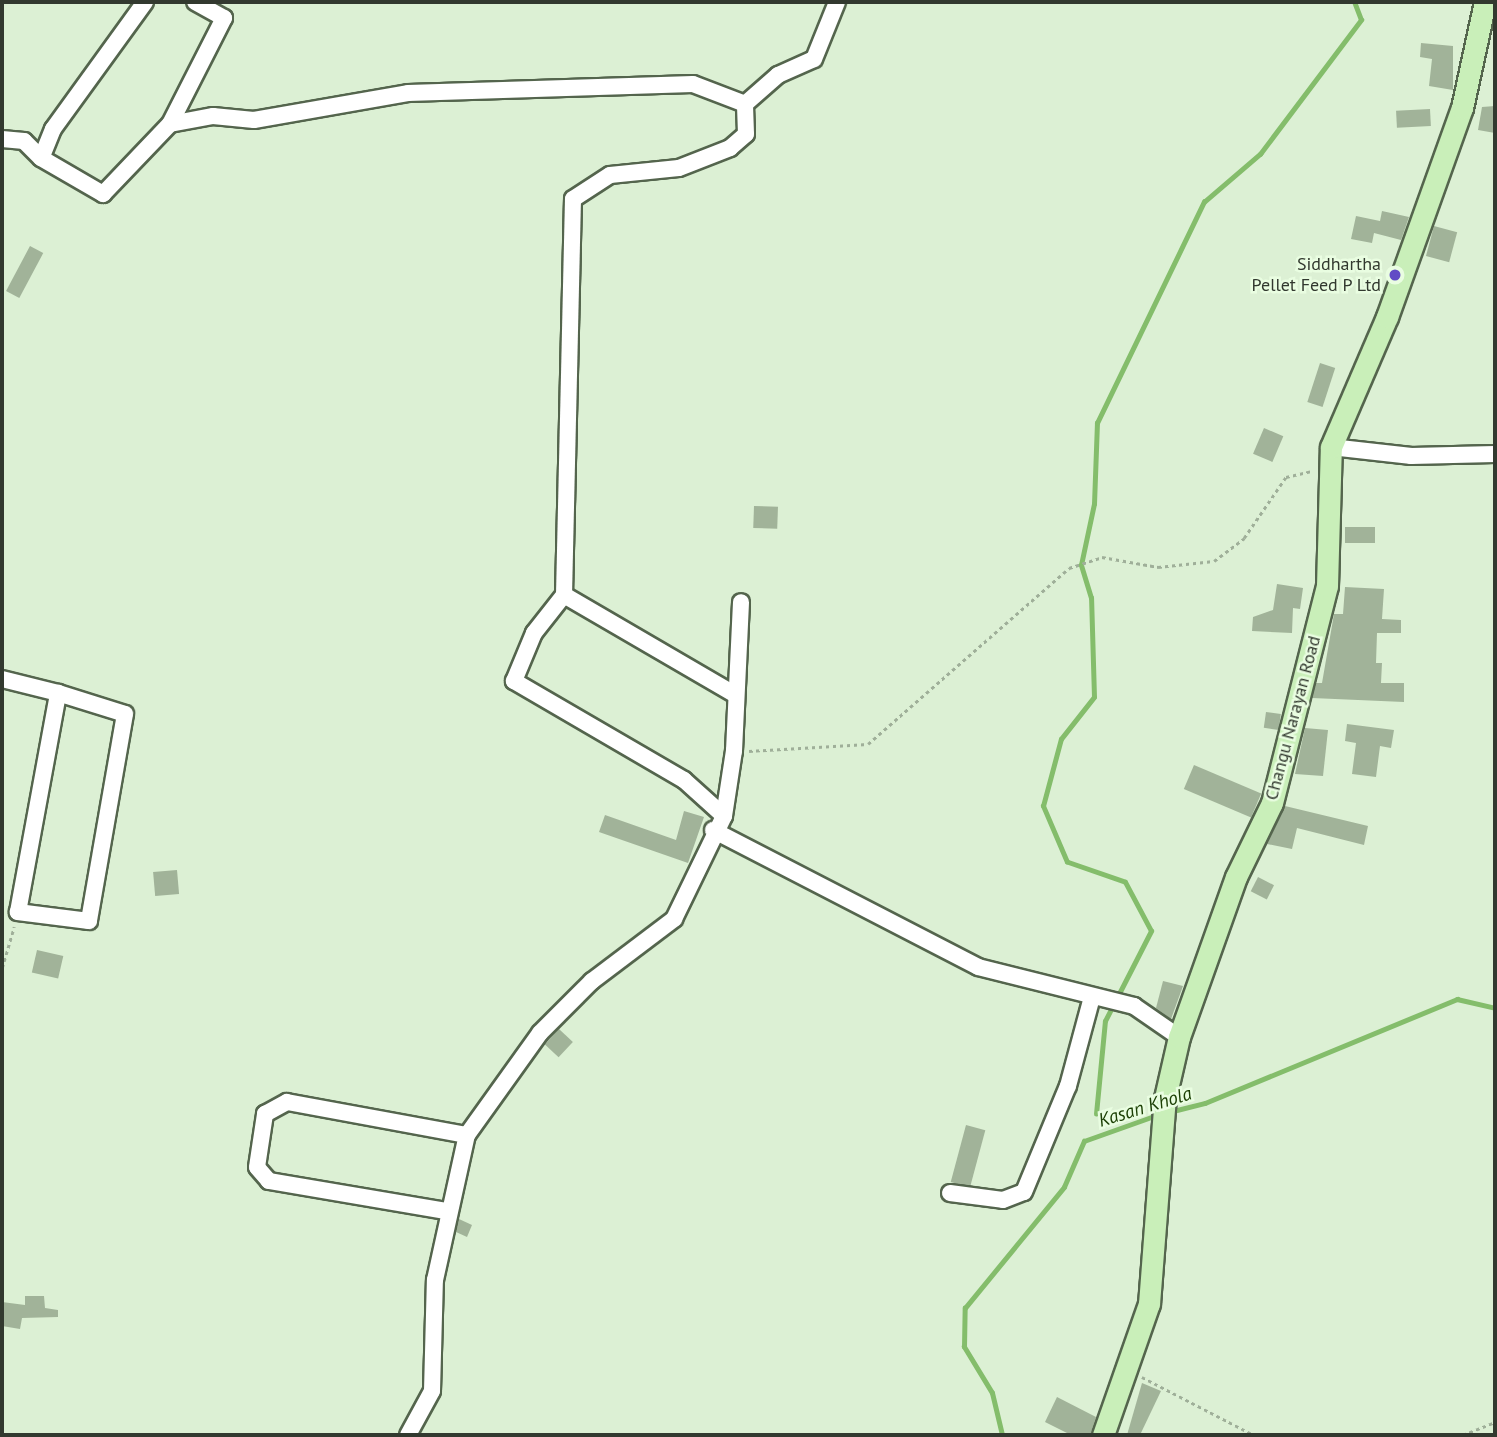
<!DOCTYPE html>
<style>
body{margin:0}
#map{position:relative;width:1497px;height:1437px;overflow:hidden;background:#dcf0d4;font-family:"PT Sans",sans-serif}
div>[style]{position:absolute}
.stream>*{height:4.5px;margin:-2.25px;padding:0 2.25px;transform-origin:2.25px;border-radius:2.25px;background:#84bd6b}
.building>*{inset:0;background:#a1b399;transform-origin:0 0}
.path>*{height:2.5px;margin-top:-1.25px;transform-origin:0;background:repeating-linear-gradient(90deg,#9faf99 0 3.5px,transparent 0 7px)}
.roads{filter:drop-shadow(2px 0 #54654d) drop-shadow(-2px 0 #54654d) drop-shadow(0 2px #54654d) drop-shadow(0 -2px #54654d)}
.minor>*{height:16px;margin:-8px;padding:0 8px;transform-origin:8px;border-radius:8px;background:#fff}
.major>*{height:21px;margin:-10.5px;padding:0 10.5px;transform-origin:10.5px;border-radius:10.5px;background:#c9efb9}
.dots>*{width:19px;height:19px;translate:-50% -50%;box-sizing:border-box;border:4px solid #e9fde1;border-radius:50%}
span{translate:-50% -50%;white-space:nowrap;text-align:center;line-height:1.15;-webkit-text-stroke:5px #e9fde1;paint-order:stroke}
.poi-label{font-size:18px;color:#32392f}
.right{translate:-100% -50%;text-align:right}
.street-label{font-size:18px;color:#32392f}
.water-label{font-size:19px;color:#1c4005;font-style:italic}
.frame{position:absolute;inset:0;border:4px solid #32392f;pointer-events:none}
</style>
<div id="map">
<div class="stream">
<div style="left:1169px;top:1112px;width:37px;rotate:-14deg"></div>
<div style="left:1205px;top:1103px;width:273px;rotate:-22.4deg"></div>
<div style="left:1457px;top:999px;width:39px;rotate:13deg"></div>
<div style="left:1096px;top:1114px;width:93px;rotate:-84.5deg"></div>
<div style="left:1105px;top:1021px;width:101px;rotate:-62.9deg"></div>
<div style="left:1151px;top:931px;width:55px;rotate:-118deg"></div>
<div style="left:1125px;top:882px;width:61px;rotate:-161deg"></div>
<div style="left:1067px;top:862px;width:61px;rotate:-113.2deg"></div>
<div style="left:1043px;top:806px;width:69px;rotate:-75deg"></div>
<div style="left:1061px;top:739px;width:53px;rotate:-51.8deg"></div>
<div style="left:1094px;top:697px;width:99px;rotate:-91.7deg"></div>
<div style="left:1091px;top:598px;width:34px;rotate:-107deg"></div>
<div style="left:1081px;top:565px;width:62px;rotate:-78deg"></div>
<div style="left:1094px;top:504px;width:81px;rotate:-87.9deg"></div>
<div style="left:1097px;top:423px;width:246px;rotate:-64.2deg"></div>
<div style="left:1204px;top:202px;width:74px;rotate:-40.6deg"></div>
<div style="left:1260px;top:154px;width:168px;rotate:-53deg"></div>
<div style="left:1361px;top:20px;width:19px;rotate:-111deg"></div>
<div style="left:1002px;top:1435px;width:43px;rotate:-103.4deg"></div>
<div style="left:992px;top:1393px;width:54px;rotate:-121.3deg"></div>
<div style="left:964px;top:1347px;width:39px;rotate:-89deg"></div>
<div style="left:965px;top:1308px;width:156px;rotate:-50.7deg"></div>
<div style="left:1064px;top:1187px;width:50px;rotate:-66.5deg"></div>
<div style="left:1084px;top:1141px;width:77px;rotate:-19.6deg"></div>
</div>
<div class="building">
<div style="clip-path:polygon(1421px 43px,1453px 46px,1453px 90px,1429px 86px,1432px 59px,1420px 57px)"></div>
<div style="clip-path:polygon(1495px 106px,1495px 133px,1478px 130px,1482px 107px)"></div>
<div style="left:1430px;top:109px;width:17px;height:34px;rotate:87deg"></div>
<div style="clip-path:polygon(1382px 211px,1409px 217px,1401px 240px,1374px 233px,1372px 243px,1351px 239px,1356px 216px,1380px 221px)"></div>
<div style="left:1434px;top:226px;width:24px;height:31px;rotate:15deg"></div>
<div style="left:30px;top:246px;width:15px;height:51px;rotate:28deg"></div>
<div style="left:1320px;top:363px;width:16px;height:41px;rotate:18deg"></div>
<div style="left:1264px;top:428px;width:21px;height:28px;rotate:23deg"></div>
<div style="left:754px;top:506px;width:24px;height:22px;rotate:2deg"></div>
<div style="left:1345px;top:527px;width:30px;height:16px"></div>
<div style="clip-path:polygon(1277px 584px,1303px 588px,1300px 609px,1293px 608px,1292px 633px,1252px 631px,1253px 617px,1273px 610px)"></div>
<div style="clip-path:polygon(1345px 587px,1384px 589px,1382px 619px,1401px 620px,1401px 633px,1377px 633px,1376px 663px,1382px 663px,1381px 683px,1404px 683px,1404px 702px,1312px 698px,1316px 683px,1322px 683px,1334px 614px,1343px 614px)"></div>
<div style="left:1266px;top:712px;width:15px;height:16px;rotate:8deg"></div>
<div style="clip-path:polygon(1347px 724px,1394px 730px,1391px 748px,1380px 746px,1376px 777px,1352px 774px,1356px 743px,1345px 741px)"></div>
<div style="clip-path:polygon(1305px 728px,1328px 730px,1323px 776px,1295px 774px)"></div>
<div style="left:1194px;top:765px;width:73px;height:26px;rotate:23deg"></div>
<div style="clip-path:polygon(1285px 806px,1368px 826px,1364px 845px,1297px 828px,1292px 849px,1267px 844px)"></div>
<div style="clip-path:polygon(684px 811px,704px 817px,688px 863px,599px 832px,605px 815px,676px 840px)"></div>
<div style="left:177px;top:870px;width:24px;height:24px;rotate:85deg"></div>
<div style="left:1258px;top:877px;width:18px;height:16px;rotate:27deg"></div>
<div style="left:37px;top:950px;width:27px;height:23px;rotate:13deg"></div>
<div style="clip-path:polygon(1163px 981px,1183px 986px,1171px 1019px,1156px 1008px)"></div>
<div style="left:559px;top:1029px;width:19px;height:21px;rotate:43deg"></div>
<div style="left:966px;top:1125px;width:20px;height:59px;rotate:15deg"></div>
<div style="clip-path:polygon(459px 1219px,472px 1225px,467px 1237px,456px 1232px)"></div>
<div style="clip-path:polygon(25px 1296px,44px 1296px,45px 1308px,58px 1310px,58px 1317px,22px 1318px,20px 1329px,2px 1326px,2px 1302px,25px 1305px)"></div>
<div style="clip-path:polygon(1142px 1383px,1161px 1391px,1140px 1435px,1127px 1435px)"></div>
<div style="clip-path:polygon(1057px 1397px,1096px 1417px,1090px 1435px,1071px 1435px,1045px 1422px)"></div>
</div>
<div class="path">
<div style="left:749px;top:751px;width:119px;rotate:-3.4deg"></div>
<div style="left:868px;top:744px;width:267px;rotate:-41.2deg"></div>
<div style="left:1069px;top:568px;width:35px;rotate:-18deg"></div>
<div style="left:1102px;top:557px;width:57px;rotate:10.1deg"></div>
<div style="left:1158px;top:567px;width:56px;rotate:-6.1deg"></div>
<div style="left:1214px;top:561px;width:38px;rotate:-37deg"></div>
<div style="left:1244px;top:538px;width:74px;rotate:-55.5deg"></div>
<div style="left:1286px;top:477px;width:26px;rotate:-13deg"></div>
<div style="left:2px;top:968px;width:43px;rotate:-73.7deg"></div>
<div style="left:1142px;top:1377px;width:126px;rotate:27.4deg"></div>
<div style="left:1463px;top:1435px;width:35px;rotate:-22deg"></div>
</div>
<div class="roads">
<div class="minor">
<div style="left:145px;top:2px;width:157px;rotate:125.9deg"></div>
<div style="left:53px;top:129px;width:31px;rotate:112deg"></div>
<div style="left:41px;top:158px;width:72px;rotate:30.1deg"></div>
<div style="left:103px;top:194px;width:97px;rotate:-46.3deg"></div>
<div style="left:170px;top:124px;width:119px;rotate:-63deg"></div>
<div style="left:224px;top:18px;width:33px;rotate:-151deg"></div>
<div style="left:170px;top:124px;width:44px;rotate:-10.5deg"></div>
<div style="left:213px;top:116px;width:41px;rotate:5.6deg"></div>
<div style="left:254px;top:120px;width:156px;rotate:-9.9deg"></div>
<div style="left:408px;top:93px;width:285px;rotate:-1.8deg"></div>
<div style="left:693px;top:84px;width:56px;rotate:21deg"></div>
<div style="left:2px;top:139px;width:22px;rotate:5deg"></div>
<div style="left:24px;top:141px;width:24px;rotate:45deg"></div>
<div style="left:1331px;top:447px;width:81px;rotate:6.4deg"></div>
<div style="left:1411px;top:456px;width:84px;rotate:-1.4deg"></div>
<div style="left:564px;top:595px;width:396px;rotate:-88.7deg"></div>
<div style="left:573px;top:199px;width:44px;rotate:-33deg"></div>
<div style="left:610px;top:175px;width:69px;rotate:-5.8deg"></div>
<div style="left:679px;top:168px;width:55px;rotate:-21.4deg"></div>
<div style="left:730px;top:148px;width:21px;rotate:-41deg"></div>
<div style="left:746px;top:134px;width:30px;rotate:-92deg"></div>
<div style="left:745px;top:104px;width:44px;rotate:-41.3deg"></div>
<div style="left:778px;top:75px;width:39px;rotate:-24deg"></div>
<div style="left:814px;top:59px;width:61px;rotate:-68deg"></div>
<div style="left:2px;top:679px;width:58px;rotate:14deg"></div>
<div style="left:58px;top:693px;width:70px;rotate:17.4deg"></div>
<div style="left:125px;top:714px;width:210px;rotate:99.9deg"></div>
<div style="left:89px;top:921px;width:72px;rotate:-172.8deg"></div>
<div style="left:18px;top:912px;width:223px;rotate:-79.6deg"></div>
<div style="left:724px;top:816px;width:54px;rotate:-138deg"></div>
<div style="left:684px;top:780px;width:197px;rotate:-149.8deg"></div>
<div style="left:514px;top:681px;width:52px;rotate:-67.4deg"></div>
<div style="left:534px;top:633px;width:48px;rotate:-51.7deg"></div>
<div style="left:564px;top:595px;width:199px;rotate:30.2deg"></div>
<div style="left:713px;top:830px;width:298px;rotate:27.3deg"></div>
<div style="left:978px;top:967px;width:161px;rotate:14deg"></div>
<div style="left:1134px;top:1006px;width:55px;rotate:34.6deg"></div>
<div style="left:950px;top:1193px;width:53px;rotate:7.5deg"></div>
<div style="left:1003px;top:1200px;width:22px;rotate:-21deg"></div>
<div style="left:1024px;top:1192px;width:115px;rotate:-67.5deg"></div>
<div style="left:1068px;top:1086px;width:92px;rotate:-74.9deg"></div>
<div style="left:446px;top:1211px;width:180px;rotate:-170.4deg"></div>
<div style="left:269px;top:1181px;width:18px;rotate:-131deg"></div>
<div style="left:257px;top:1167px;width:54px;rotate:-81.4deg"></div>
<div style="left:265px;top:1114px;width:25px;rotate:-29deg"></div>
<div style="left:287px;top:1102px;width:183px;rotate:10.4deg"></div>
<div style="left:408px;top:1435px;width:50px;rotate:-61.4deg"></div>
<div style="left:432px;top:1391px;width:111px;rotate:-88.5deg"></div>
<div style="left:435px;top:1280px;width:148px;rotate:-77.6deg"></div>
<div style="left:467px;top:1135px;width:125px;rotate:-54.4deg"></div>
<div style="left:540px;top:1033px;width:74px;rotate:-45deg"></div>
<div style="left:592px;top:981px;width:103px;rotate:-37.1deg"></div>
<div style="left:674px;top:919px;width:114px;rotate:-64.1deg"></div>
<div style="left:724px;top:816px;width:66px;rotate:-81.3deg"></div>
<div style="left:734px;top:751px;width:149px;rotate:-87.3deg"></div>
</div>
<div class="major">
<div style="left:1103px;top:1435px;width:139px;rotate:-70.7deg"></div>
<div style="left:1149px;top:1304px;width:207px;rotate:-85.6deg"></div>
<div style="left:1165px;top:1098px;width:63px;rotate:-77.1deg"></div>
<div style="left:1179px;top:1037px;width:170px;rotate:-70.4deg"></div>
<div style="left:1236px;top:877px;width:82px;rotate:-64.1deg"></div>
<div style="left:1272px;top:803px;width:224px;rotate:-75.8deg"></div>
<div style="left:1327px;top:586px;width:139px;rotate:-88.4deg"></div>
<div style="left:1331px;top:447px;width:142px;rotate:-66.7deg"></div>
<div style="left:1387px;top:317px;width:222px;rotate:-70.3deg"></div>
<div style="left:1462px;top:108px;width:108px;rotate:-77.8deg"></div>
</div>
</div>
<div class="dots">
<div style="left:1395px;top:275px;background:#624cc5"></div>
</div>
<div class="poi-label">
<span class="right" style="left:1381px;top:275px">Siddhartha<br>Pellet Feed P Ltd</span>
</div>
<div class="street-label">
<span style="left:1293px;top:718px;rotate:-75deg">Changu Narayan Road</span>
</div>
<div class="water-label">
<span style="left:1145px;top:1107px;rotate:-17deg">Kasan Khola</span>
</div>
<div class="frame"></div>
</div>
